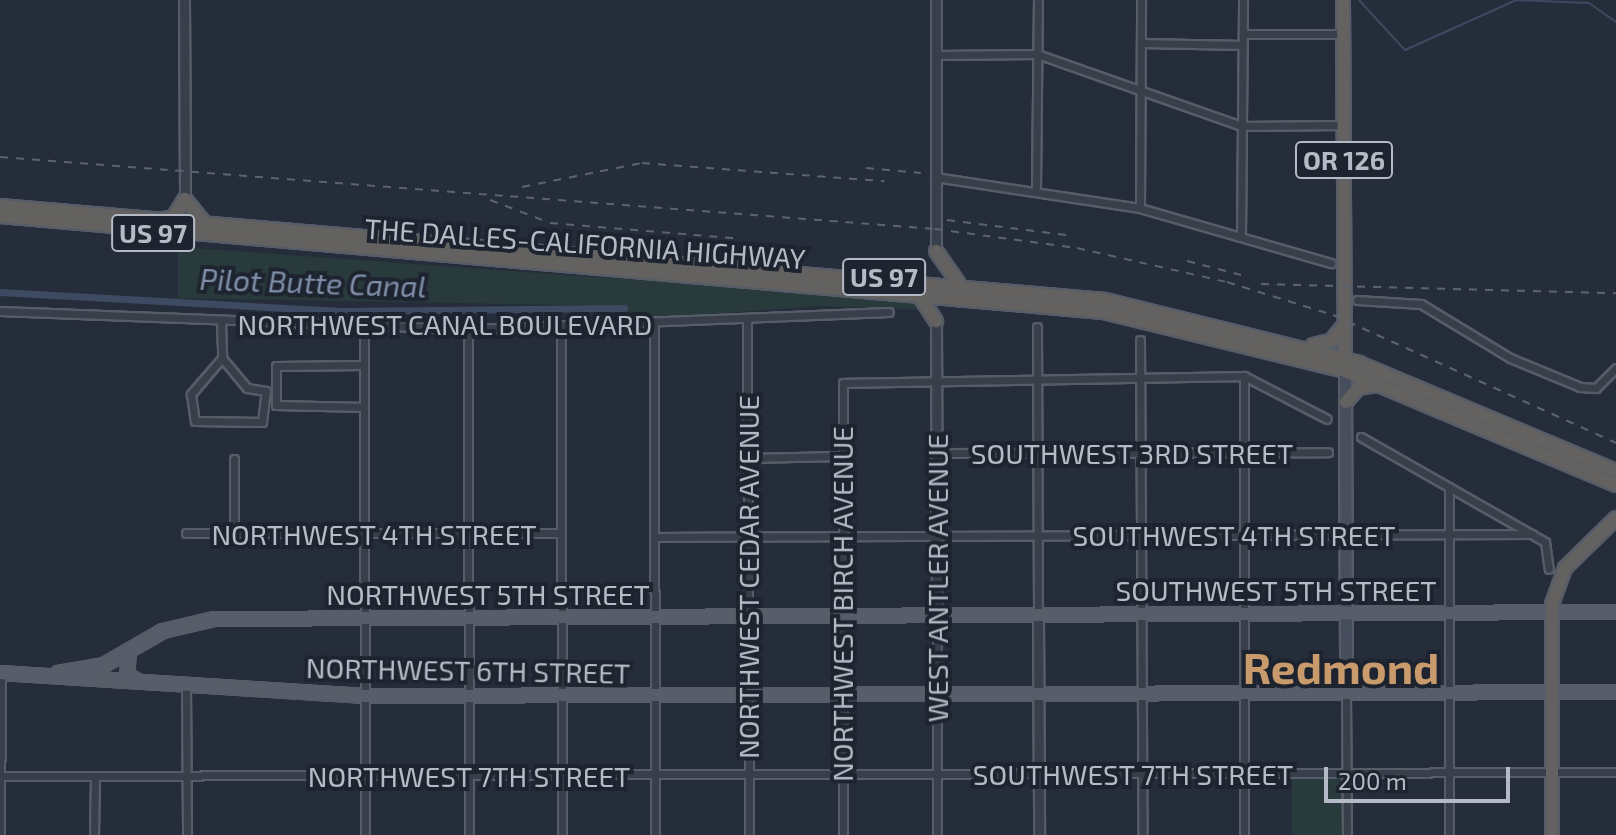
<!DOCTYPE html>
<style>
body{margin:0}
#map{position:relative;width:1616px;height:835px;overflow:hidden;background:#262d3a;font-family:"Exo 2",sans-serif}
div>[style]{position:absolute}
.green>*{inset:0;background:#283a3c;transform-origin:0 0}
.stream>*{height:2px;margin:-1px;padding:0 1px;transform-origin:1px;border-radius:1px;background:#3d4a61}
.canal>*{height:7px;margin:-3.5px;padding:0 3.5px;transform-origin:3.5px;border-radius:3.5px;background:#3d4a61}
.roads{filter:drop-shadow(2px 0 #575d68) drop-shadow(-2px 0 #575d68) drop-shadow(0 2px #575d68) drop-shadow(0 -2px #575d68)}
.minor>*{height:7px;margin:-3.5px;padding:0 3.5px;transform-origin:3.5px;border-radius:3.5px;background:#393f4a}
.tertiary>*{height:9px;margin:-4.5px;padding:0 4.5px;transform-origin:4.5px;border-radius:4.5px;background:#393f4a}
.secondary>*{height:11px;margin:-5.5px;padding:0 5.5px;transform-origin:5.5px;border-radius:5.5px;background:#474e5d}
.primary>*{height:12px;margin:-6px;padding:0 6px;transform-origin:6px;border-radius:6px;background:#575e6a}
.trunk>*{height:12px;margin:-6px;padding:0 6px;transform-origin:6px;border-radius:6px;background:#636260}
.rail>*{height:2px;margin-top:-1px;transform-origin:0;background:repeating-linear-gradient(90deg,#5b6371 0 8px,transparent 0 16px)}
span{translate:-50% -50%;white-space:nowrap;text-align:center;line-height:1.15;-webkit-text-stroke:8px #1e242f;paint-order:stroke}
.shield-label span{padding:2px 6px;background:#1e242f;border:2px solid;border-radius:6px;-webkit-text-stroke-width:0}
.shield-label{font-size:26px;color:#b5bac6;font-weight:700}
.street-label{font-size:28px;color:#b5bac6}
.water-label{font-size:30px;color:#7f8faa;font-style:italic}
.town-label{font-size:44px;color:#c99a6c;font-weight:700}
.scale{position:absolute;left:1324px;top:767px;width:186px;height:36px;box-sizing:border-box;border:4px solid #b5bac6;border-top:0;padding-left:10px;font-size:24px;line-height:28px;white-space:nowrap;color:#b5bac6;-webkit-text-stroke:6px #1e242f;paint-order:stroke}
</style>
<div id="map">
<div class="green">
<div style="clip-path:polygon(178px 247px,914px 300px,926px 310px,824px 306px,625px 320px,625px 306px,178px 298px)"></div>
<div style="left:1292px;top:778px;width:50px;height:57px"></div>
</div>
<div class="stream">
<div style="left:1359px;top:0;width:68px;rotate:47.4deg"></div>
<div style="left:1405px;top:50px;width:122px;rotate:-24.2deg"></div>
<div style="left:1516px;top:0;width:73px;rotate:2.4deg"></div>
<div style="left:1589px;top:3px;width:33px;rotate:35deg"></div>
</div>
<div class="canal">
<div style="left:0;top:292px;width:342px;rotate:3.2deg"></div>
<div style="left:341px;top:311px;width:283px;rotate:-0.6deg"></div>
</div>
<div class="roads">
<div class="minor">
<div style="left:1243px;top:34px;width:100px"></div>
<div style="left:1141px;top:43px;width:102px;rotate:1.1deg"></div>
<div style="left:936px;top:55px;width:101px;rotate:-0.6deg"></div>
<div style="left:1037px;top:54px;width:216px;rotate:19.4deg"></div>
<div style="left:1241px;top:126px;width:103px;rotate:-0.6deg"></div>
<div style="left:935px;top:177px;width:207px;rotate:8.6deg"></div>
<div style="left:1140px;top:208px;width:199px;rotate:16.1deg"></div>
<div style="left:1036px;top:188px;width:188px;rotate:-89.4deg"></div>
<div style="left:1140px;top:208px;width:208px;rotate:-89.7deg"></div>
<div style="left:1241px;top:237px;width:237px;rotate:-89.5deg"></div>
<div style="left:1357px;top:300px;width:64px;rotate:3.6deg"></div>
<div style="left:1421px;top:304px;width:104px;rotate:31.2deg"></div>
<div style="left:1510px;top:358px;width:76px;rotate:22.5deg"></div>
<div style="left:1580px;top:387px;width:16px;rotate:4deg"></div>
<div style="left:1596px;top:388px;width:28px;rotate:-45deg"></div>
<div style="left:0;top:311px;width:468px;rotate:2.2deg"></div>
<div style="left:468px;top:329px;width:421px;rotate:-2.3deg"></div>
<div style="left:747px;top:319px;width:516px;rotate:89.78deg"></div>
<div style="left:221px;top:322px;width:36px;rotate:88deg"></div>
<div style="left:222px;top:358px;width:48px;rotate:130.7deg"></div>
<div style="left:191px;top:394px;width:27px;rotate:82deg"></div>
<div style="left:195px;top:421px;width:67px;rotate:0.9deg"></div>
<div style="left:262px;top:422px;width:31px;rotate:-83deg"></div>
<div style="left:266px;top:391px;width:19px;rotate:-171deg"></div>
<div style="left:247px;top:388px;width:39px;rotate:-130deg"></div>
<div style="left:561px;top:326px;width:509px;rotate:89.89deg"></div>
<div style="left:654px;top:326px;width:509px;rotate:89.89deg"></div>
<div style="left:1037px;top:327px;width:289px;rotate:89.8deg"></div>
<div style="left:364px;top:328px;width:507px;rotate:89.89deg"></div>
<div style="left:468px;top:329px;width:506px;rotate:89.89deg"></div>
<div style="left:1140px;top:340px;width:495px;rotate:89.7deg"></div>
<div style="left:364px;top:365px;width:88px;rotate:179.3deg"></div>
<div style="left:276px;top:366px;width:39px;rotate:90deg"></div>
<div style="left:276px;top:405px;width:88px;rotate:1.3deg"></div>
<div style="left:1244px;top:376px;width:459px;rotate:90deg"></div>
<div style="left:1361px;top:437px;width:212px;rotate:29.7deg"></div>
<div style="left:1545px;top:542px;width:27px;rotate:82deg"></div>
<div style="left:937px;top:453px;width:391px;rotate:-0.1deg"></div>
<div style="left:749px;top:458px;width:92px;rotate:-1.2deg"></div>
<div style="left:234px;top:459px;width:77px;rotate:90deg"></div>
<div style="left:1449px;top:487px;width:348px;rotate:90deg"></div>
<div style="left:186px;top:533px;width:375px"></div>
<div style="left:655px;top:537px;width:877px;rotate:-0.2deg"></div>
<div style="left:937px;top:617px;width:218px;rotate:90deg"></div>
<div style="left:186px;top:685px;width:150px;rotate:89.6deg"></div>
<div style="left:1346px;top:692px;width:143px;rotate:89.6deg"></div>
<div style="left:0;top:776px;width:1616px;rotate:-0.14deg"></div>
<div style="left:0;top:835px;width:162px;rotate:-89.6deg"></div>
<div style="left:94px;top:835px;width:58px;rotate:-89deg"></div>
<div style="left:843px;top:835px;width:452px;rotate:-90deg"></div>
<div style="left:843px;top:383px;width:401px;rotate:-1deg"></div>
<div style="left:1244px;top:376px;width:93px;rotate:27.4deg"></div>
</div>
<div class="tertiary">
<div style="left:184px;top:0;width:199px;rotate:89.7deg"></div>
<div style="left:936px;top:251px;width:251px;rotate:-90deg"></div>
<div style="left:936px;top:321px;width:296px;rotate:89.8deg"></div>
<div style="left:1038px;top:616px;width:219px;rotate:89.7deg"></div>
</div>
<div class="secondary">
<div style="left:1345px;top:371px;width:321px;rotate:89.8deg"></div>
</div>
<div class="primary">
<div style="left:129px;top:653px;width:22px;rotate:95deg"></div>
<div style="left:127px;top:675px;width:14px;rotate:30deg"></div>
<div style="left:0;top:673px;width:366px;rotate:3.6deg"></div>
<div style="left:365px;top:696px;width:1251px;rotate:-0.18deg"></div>
<div style="left:58px;top:673px;width:47px;rotate:-9.9deg"></div>
<div style="left:104px;top:665px;width:68px;rotate:-30deg"></div>
<div style="left:163px;top:631px;width:52px;rotate:-13.2deg"></div>
<div style="left:214px;top:619px;width:1402px;rotate:-0.29deg"></div>
</div>
<div class="trunk">
<div style="left:1343px;top:0;width:365px;rotate:89.7deg"></div>
<div style="left:185px;top:199px;width:36px;rotate:51deg"></div>
<div style="left:0;top:206px;width:1109px;rotate:4.86deg"></div>
<div style="left:1105px;top:300px;width:262px;rotate:13.9deg"></div>
<div style="left:1359px;top:363px;width:279px;rotate:22.8deg"></div>
<div style="left:0;top:216px;width:1107px;rotate:4.97deg"></div>
<div style="left:1103px;top:312px;width:249px;rotate:13.7deg"></div>
<div style="left:1345px;top:371px;width:294px;rotate:22.8deg"></div>
<div style="left:159px;top:220px;width:15px;rotate:-11deg"></div>
<div style="left:174px;top:217px;width:21px;rotate:-59deg"></div>
<div style="left:936px;top:251px;width:39px;rotate:55deg"></div>
<div style="left:917px;top:292px;width:35px;rotate:57deg"></div>
<div style="left:1313px;top:345px;width:18px;rotate:-13deg"></div>
<div style="left:1331px;top:341px;width:22px;rotate:-51deg"></div>
<div style="left:1346px;top:402px;width:18px;rotate:-49deg"></div>
<div style="left:1358px;top:388px;width:18px;rotate:-9deg"></div>
<div style="left:1552px;top:835px;width:231px;rotate:-90deg"></div>
<div style="left:1552px;top:604px;width:38px;rotate:-70deg"></div>
<div style="left:1565px;top:568px;width:71px;rotate:-44.4deg"></div>
</div>
</div>
<div class="rail">
<div style="left:0;top:157px;width:938px;rotate:4.4deg"></div>
<div style="left:935px;top:229px;width:143px;rotate:7.6deg"></div>
<div style="left:1077px;top:248px;width:154px;rotate:12.8deg"></div>
<div style="left:1227px;top:282px;width:111px;rotate:17.3deg"></div>
<div style="left:1333px;top:315px;width:311px;rotate:24.3deg"></div>
<div style="left:866px;top:168px;width:55px;rotate:5.2deg"></div>
<div style="left:522px;top:187px;width:122px;rotate:-11.3deg"></div>
<div style="left:642px;top:163px;width:243px;rotate:4.3deg"></div>
<div style="left:490px;top:200px;width:64px;rotate:21deg"></div>
<div style="left:550px;top:223px;width:185px;rotate:4.7deg"></div>
<div style="left:947px;top:220px;width:120px;rotate:7.2deg"></div>
<div style="left:1187px;top:261px;width:60px;rotate:14.5deg"></div>
<div style="left:1261px;top:284px;width:355px;rotate:1.5deg"></div>
</div>
<div class="shield-label">
<span style="left:1344px;top:160px">OR 126</span>
<span style="left:153px;top:233px">US 97</span>
<span style="left:884px;top:277px">US 97</span>
</div>
<div class="street-label">
<span style="left:585px;top:243px;rotate:4deg">THE DALLES-CALIFORNIA HIGHWAY</span>
<span style="left:445px;top:324px">NORTHWEST CANAL BOULEVARD</span>
<span style="left:1132px;top:453px">SOUTHWEST 3RD STREET</span>
<span style="left:374px;top:534px">NORTHWEST 4TH STREET</span>
<span style="left:1234px;top:535px">SOUTHWEST 4TH STREET</span>
<span style="left:748px;top:577px;rotate:-90deg">NORTHWEST CEDAR AVENUE</span>
<span style="left:937px;top:578px;rotate:-90deg">WEST ANTLER AVENUE</span>
<span style="left:1276px;top:590px">SOUTHWEST 5TH STREET</span>
<span style="left:488px;top:594px">NORTHWEST 5TH STREET</span>
<span style="left:842px;top:604px;rotate:-90deg">NORTHWEST BIRCH AVENUE</span>
<span style="left:468px;top:670px;rotate:1deg">NORTHWEST 6TH STREET</span>
<span style="left:1133px;top:774px">SOUTHWEST 7TH STREET</span>
<span style="left:469px;top:776px">NORTHWEST 7TH STREET</span>
</div>
<div class="water-label">
<span style="left:313px;top:282px;rotate:2deg">Pilot Butte Canal</span>
</div>
<div class="town-label">
<span style="left:1341px;top:667px">Redmond</span>
</div>
<div class="scale">200 m</div>
</div>
